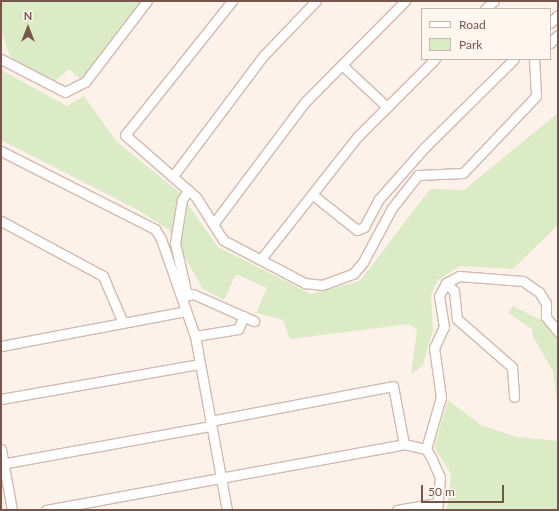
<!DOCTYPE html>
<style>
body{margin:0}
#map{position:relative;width:559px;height:511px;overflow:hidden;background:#fdf2e9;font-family:Lato,sans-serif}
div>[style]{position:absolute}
.green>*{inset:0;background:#dbebc6}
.roads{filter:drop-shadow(1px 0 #d2bab0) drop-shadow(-1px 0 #d2bab0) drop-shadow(0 1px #d2bab0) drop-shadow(0 -1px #d2bab0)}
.street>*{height:9px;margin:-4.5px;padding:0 4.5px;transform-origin:4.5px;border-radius:4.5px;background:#fff}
span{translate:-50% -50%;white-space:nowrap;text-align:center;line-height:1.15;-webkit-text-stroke:3.5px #fff6ef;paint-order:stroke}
.frame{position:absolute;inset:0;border:2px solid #78554b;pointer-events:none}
.legend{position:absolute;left:421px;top:8px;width:130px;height:52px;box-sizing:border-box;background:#fff6ef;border:1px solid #c9b6ad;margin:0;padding:5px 7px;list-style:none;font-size:12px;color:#78554b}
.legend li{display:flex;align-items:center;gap:8px;height:20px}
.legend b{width:20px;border:1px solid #c9b6ad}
.north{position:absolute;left:8px;top:8px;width:40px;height:40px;-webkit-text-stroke:3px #fff6ef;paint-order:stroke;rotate:0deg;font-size:11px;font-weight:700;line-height:16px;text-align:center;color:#78554b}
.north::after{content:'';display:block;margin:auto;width:14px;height:18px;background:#78554b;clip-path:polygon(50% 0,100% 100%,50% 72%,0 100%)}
.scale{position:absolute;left:421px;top:485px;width:83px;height:18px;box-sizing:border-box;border:2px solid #78554b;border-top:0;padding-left:5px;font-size:12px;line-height:14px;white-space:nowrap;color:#78554b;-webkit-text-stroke:3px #fff6ef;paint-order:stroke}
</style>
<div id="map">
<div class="green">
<div style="clip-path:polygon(1px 1px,141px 1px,83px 81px,69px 69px,55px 81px,14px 62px,8px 52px,1px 29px)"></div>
<div style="clip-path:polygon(1px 70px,67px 106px,84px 96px,116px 141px,179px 192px,218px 247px,311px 294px,360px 281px,430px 189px,464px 190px,558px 113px,558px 225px,513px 269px,460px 266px,438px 280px,431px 295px,433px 330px,423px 365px,411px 375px,417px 330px,409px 324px,290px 339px,283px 320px,256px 313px,267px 288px,236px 274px,224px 300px,203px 289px,169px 230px,138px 210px,1px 140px)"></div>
<div style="clip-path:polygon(513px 306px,541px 320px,558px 336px,558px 510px,447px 510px,451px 474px,434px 447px,448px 400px,481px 425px,517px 437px,557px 441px,558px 408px,553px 371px,533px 337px,532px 329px,508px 313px)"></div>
</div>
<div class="roads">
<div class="street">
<div style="left:232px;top:1px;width:171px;rotate:128.6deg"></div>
<div style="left:125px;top:135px;width:94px;rotate:41.1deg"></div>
<div style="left:196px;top:197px;width:51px;rotate:57.9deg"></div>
<div style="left:223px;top:240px;width:93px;rotate:27.7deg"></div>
<div style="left:305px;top:283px;width:17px;rotate:7deg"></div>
<div style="left:322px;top:285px;width:33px;rotate:-20deg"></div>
<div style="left:353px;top:274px;width:16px;rotate:-50deg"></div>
<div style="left:363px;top:262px;width:61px;rotate:-61.8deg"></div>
<div style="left:392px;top:208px;width:42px;rotate:-51.8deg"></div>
<div style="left:418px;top:175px;width:45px;rotate:-2.5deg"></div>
<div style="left:463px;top:173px;width:106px;rotate:-46.5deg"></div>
<div style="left:536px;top:96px;width:37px;rotate:-93deg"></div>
<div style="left:485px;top:9px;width:12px;rotate:-42deg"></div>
<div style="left:550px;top:23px;width:11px;rotate:-45deg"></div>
<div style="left:550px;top:43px;width:11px;rotate:-45deg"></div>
<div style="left:1px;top:59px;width:72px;rotate:27.3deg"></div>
<div style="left:65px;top:92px;width:22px;rotate:-27deg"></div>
<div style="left:85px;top:82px;width:102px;rotate:-52.6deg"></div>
<div style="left:342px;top:65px;width:62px;rotate:43deg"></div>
<div style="left:1px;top:151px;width:173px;rotate:26.9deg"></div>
<div style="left:155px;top:229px;width:12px;rotate:59deg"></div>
<div style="left:161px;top:239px;width:103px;rotate:70.7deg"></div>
<div style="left:195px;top:336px;width:177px;rotate:79.6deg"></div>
<div style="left:173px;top:176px;width:151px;rotate:-53.1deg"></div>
<div style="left:264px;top:55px;width:75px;rotate:-46.1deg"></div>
<div style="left:313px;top:195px;width:56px;rotate:38.5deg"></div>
<div style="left:357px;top:230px;width:8px;rotate:-23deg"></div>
<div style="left:364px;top:227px;width:32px;rotate:-62deg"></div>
<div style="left:379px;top:199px;width:69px;rotate:-48.5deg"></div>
<div style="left:425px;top:147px;width:125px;rotate:-44.7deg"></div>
<div style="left:1px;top:221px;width:116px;rotate:28.3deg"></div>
<div style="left:103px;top:276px;width:51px;rotate:66.9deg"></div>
<div style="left:214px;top:223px;width:151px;rotate:-53.1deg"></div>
<div style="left:305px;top:102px;width:142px;rotate:-45.3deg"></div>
<div style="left:261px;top:259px;width:155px;rotate:-51.8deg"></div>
<div style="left:357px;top:137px;width:110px;rotate:-45deg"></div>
<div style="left:446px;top:283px;width:11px;rotate:45deg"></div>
<div style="left:454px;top:291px;width:28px;rotate:84deg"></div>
<div style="left:457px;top:319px;width:73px;rotate:41.1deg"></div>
<div style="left:512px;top:367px;width:30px;rotate:86deg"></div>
<div style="left:187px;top:295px;width:53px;rotate:-103deg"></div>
<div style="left:175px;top:243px;width:44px;rotate:-80.8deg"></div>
<div style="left:182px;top:200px;width:12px;rotate:-59deg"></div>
<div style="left:182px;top:297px;width:11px;rotate:-15deg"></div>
<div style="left:193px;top:294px;width:67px;rotate:23.9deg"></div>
<div style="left:195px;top:336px;width:44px;rotate:-9.2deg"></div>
<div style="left:238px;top:329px;width:14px;rotate:-65deg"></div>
<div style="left:1px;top:346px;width:188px;rotate:-10.7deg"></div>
<div style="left:1px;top:399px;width:202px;rotate:-10deg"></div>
<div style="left:210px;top:421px;width:186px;rotate:-10.8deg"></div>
<div style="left:393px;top:386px;width:59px;rotate:79.3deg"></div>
<div style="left:1px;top:449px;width:62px;rotate:79.8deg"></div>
<div style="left:426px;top:449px;width:54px;rotate:-73.9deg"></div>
<div style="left:441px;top:397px;width:49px;rotate:-98.1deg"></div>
<div style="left:434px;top:348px;width:23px;rotate:-65deg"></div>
<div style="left:444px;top:327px;width:31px;rotate:-99deg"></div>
<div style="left:439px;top:296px;width:15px;rotate:-62deg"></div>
<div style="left:446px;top:283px;width:15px;rotate:-28deg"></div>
<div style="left:459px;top:276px;width:64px;rotate:4.5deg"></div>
<div style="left:523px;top:281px;width:19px;rotate:35deg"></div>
<div style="left:539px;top:292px;width:13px;rotate:58deg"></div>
<div style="left:546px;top:303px;width:14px;rotate:90deg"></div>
<div style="left:546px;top:317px;width:19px;rotate:51deg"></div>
<div style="left:1px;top:464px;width:212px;rotate:-10.3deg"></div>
<div style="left:46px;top:510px;width:364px;rotate:-10.4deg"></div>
<div style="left:404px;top:444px;width:23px;rotate:13deg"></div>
<div style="left:426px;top:449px;width:9px;rotate:58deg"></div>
<div style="left:431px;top:457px;width:22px;rotate:66deg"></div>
<div style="left:440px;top:477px;width:33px;rotate:95deg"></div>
<div style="left:397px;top:510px;width:41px;rotate:-9.9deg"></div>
</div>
</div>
<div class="frame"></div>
<ul class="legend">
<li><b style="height:5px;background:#fff"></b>Road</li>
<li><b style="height:11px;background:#dbebc6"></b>Park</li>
</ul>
<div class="north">N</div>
<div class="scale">50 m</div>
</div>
